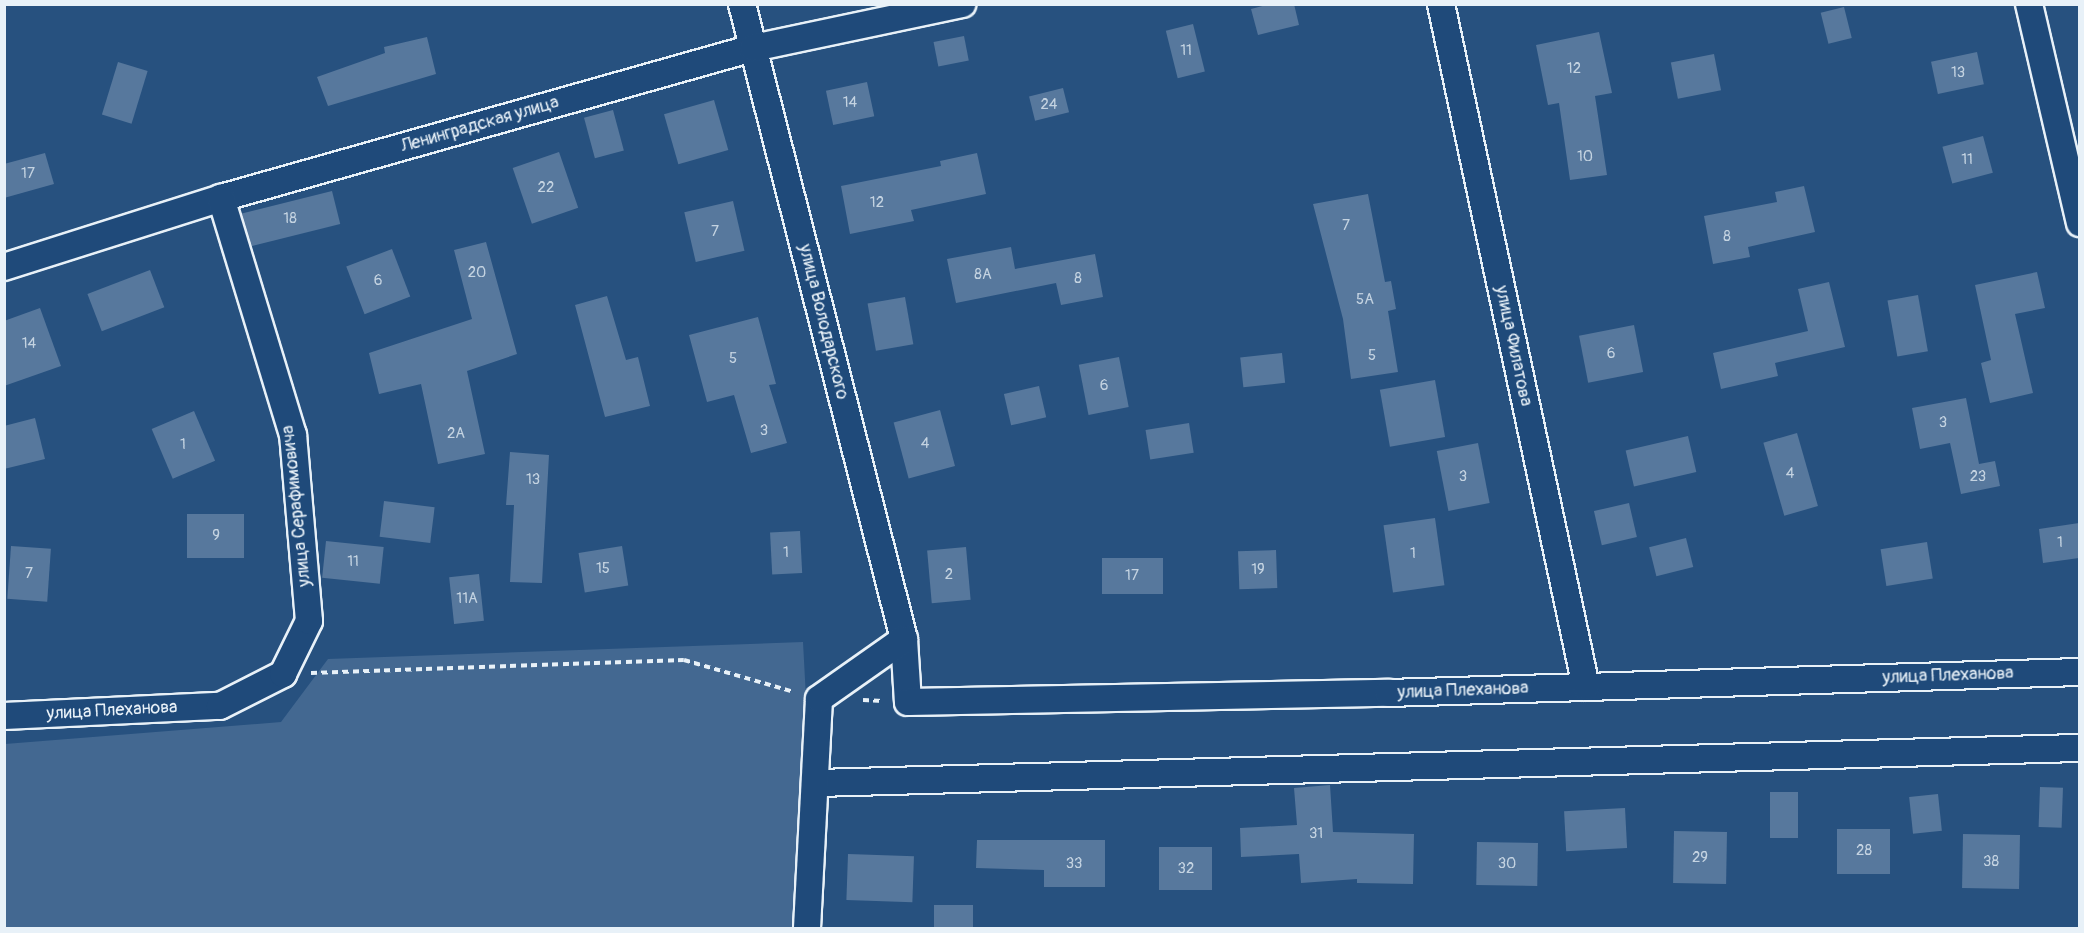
<!DOCTYPE html>
<meta charset="utf-8">
<style>
body{margin:0}
#map{position:relative;width:2084px;height:933px;overflow:hidden;background:#27517f;font-family:Pangolin,sans-serif}
div>[style]{position:absolute}
.green>*{inset:0;background:#436891}
.building>*{inset:0;background:#57789d;transform-origin:0 0}
.path>*{height:4px;margin-top:-2px;transform-origin:0;background:repeating-linear-gradient(90deg,#e8f1f8 0 6px,transparent 0 10.5px)}
.roads{filter:drop-shadow(2px 0 #e8f1f8) drop-shadow(-2px 0 #e8f1f8) drop-shadow(0 2px #e8f1f8) drop-shadow(0 -2px #e8f1f8)}
.minor>*{height:26px;margin:-13px;padding:0 13px;transform-origin:13px;border-radius:13px;background:#1f4a7a}
span{translate:-50% -50%;white-space:nowrap;text-align:center;line-height:1.15;-webkit-text-stroke:4.5px #1f4a7a;paint-order:stroke}
.number-label{font-size:15px;color:#c4d3e1}
.number-label span{-webkit-text-stroke-width:0}
.street-label{font-size:18px;color:#e8f1f8}
.frame{position:absolute;inset:0;border:6px solid #e8f1f8;pointer-events:none}
</style>
<div id="map">
<div class="green">
<div style="clip-path:polygon(803px 642px,811px 792px,806px 928px,5px 928px,5px 744px,281px 722px,328px 659px)"></div>
</div>
<div class="building">
<div style="clip-path:polygon(1270px 4px,1294px 4px,1299px 25px,1258px 35px,1251px 9px)"></div>
<div style="left:1844px;top:7px;width:32px;height:24px;rotate:76deg"></div>
<div style="left:1193px;top:24px;width:49px;height:28px;rotate:76deg"></div>
<div style="clip-path:polygon(1599px 32px,1612px 93px,1595px 96px,1607px 175px,1570px 180px,1559px 103px,1548px 105px,1536px 45px)"></div>
<div style="left:964px;top:36px;width:25px;height:31px;rotate:79deg"></div>
<div style="clip-path:polygon(427px 37px,436px 74px,328px 106px,317px 77px,385px 53px,384px 47px)"></div>
<div style="left:1977px;top:52px;width:33px;height:47px;rotate:78deg"></div>
<div style="left:1714px;top:54px;width:37px;height:44px;rotate:79deg"></div>
<div style="left:118px;top:62px;width:31px;height:55px;rotate:17deg"></div>
<div style="left:867px;top:82px;width:35px;height:42px;rotate:78deg"></div>
<div style="left:1063px;top:88px;width:25px;height:35px;rotate:76deg"></div>
<div style="left:714px;top:100px;width:52px;height:52px;rotate:74deg"></div>
<div style="left:613px;top:110px;width:42px;height:30px;rotate:75deg"></div>
<div style="left:1983px;top:136px;width:38px;height:42px;rotate:75deg"></div>
<div style="left:559px;top:152px;width:59px;height:49px;rotate:71deg"></div>
<div style="clip-path:polygon(45px 153px,54px 184px,4px 198px,4px 164px)"></div>
<div style="clip-path:polygon(977px 153px,986px 194px,911px 210px,914px 221px,850px 234px,841px 186px,941px 166px,940px 161px)"></div>
<div style="clip-path:polygon(1804px 186px,1815px 232px,1748px 247px,1750px 257px,1713px 264px,1704px 216px,1777px 202px,1775px 192px)"></div>
<div style="left:332px;top:191px;width:34px;height:94px;rotate:76deg"></div>
<div style="clip-path:polygon(1368px 194px,1385px 282px,1391px 281px,1396px 309px,1388px 311px,1398px 372px,1351px 379px,1343px 319px,1313px 204px)"></div>
<div style="left:733px;top:201px;width:51px;height:50px;rotate:77deg"></div>
<div style="clip-path:polygon(486px 242px,517px 354px,467px 371px,485px 454px,438px 464px,421px 384px,379px 394px,369px 353px,472px 319px,454px 250px)"></div>
<div style="clip-path:polygon(1011px 247px,1015px 269px,1095px 254px,1103px 297px,1061px 305px,1056px 283px,956px 303px,947px 259px)"></div>
<div style="left:392px;top:249px;width:51px;height:49px;rotate:69deg"></div>
<div style="left:150px;top:270px;width:40px;height:67px;rotate:69deg"></div>
<div style="clip-path:polygon(2037px 272px,2045px 308px,2015px 314px,2033px 393px,1990px 403px,1981px 363px,1991px 360px,1975px 285px)"></div>
<div style="clip-path:polygon(1829px 282px,1845px 347px,1775px 363px,1778px 376px,1721px 389px,1713px 353px,1808px 331px,1798px 289px)"></div>
<div style="left:1918px;top:295px;width:57px;height:31px;rotate:80deg"></div>
<div style="clip-path:polygon(607px 296px,626px 360px,638px 357px,650px 406px,605px 417px,575px 305px)"></div>
<div style="left:905px;top:297px;width:48px;height:38px;rotate:80deg"></div>
<div style="clip-path:polygon(40px 308px,61px 366px,4px 386px,4px 321px)"></div>
<div style="clip-path:polygon(758px 317px,776px 384px,769px 385px,787px 443px,751px 453px,734px 395px,707px 402px,689px 335px)"></div>
<div style="left:1634px;top:325px;width:48px;height:56px;rotate:79deg"></div>
<div style="left:1282px;top:353px;width:30px;height:42px;rotate:84deg"></div>
<div style="left:1119px;top:357px;width:51px;height:41px;rotate:79deg"></div>
<div style="left:1435px;top:380px;width:58px;height:56px;rotate:80deg"></div>
<div style="left:1039px;top:386px;width:32px;height:36px;rotate:77deg"></div>
<div style="clip-path:polygon(1966px 398px,1979px 464px,1995px 461px,2000px 486px,1961px 494px,1950px 443px,1920px 449px,1912px 408px)"></div>
<div style="left:940px;top:410px;width:58px;height:48px;rotate:75deg"></div>
<div style="left:194px;top:411px;width:54px;height:46px;rotate:67deg"></div>
<div style="clip-path:polygon(35px 418px,45px 459px,4px 469px,4px 426px)"></div>
<div style="left:1189px;top:423px;width:30px;height:44px;rotate:81deg"></div>
<div style="left:1797px;top:433px;width:76px;height:35px;rotate:74deg"></div>
<div style="left:1688px;top:436px;width:37px;height:64px;rotate:77deg"></div>
<div style="left:1478px;top:443px;width:61px;height:42px;rotate:79deg"></div>
<div style="clip-path:polygon(510px 452px,549px 455px,542px 583px,510px 582px,514px 505px,506px 505px)"></div>
<div style="left:384px;top:501px;width:51px;height:36px;rotate:7deg"></div>
<div style="left:1629px;top:503px;width:35px;height:36px;rotate:77deg"></div>
<div style="left:187px;top:514px;width:57px;height:44px"></div>
<div style="left:1435px;top:518px;width:68px;height:52px;rotate:82deg"></div>
<div style="clip-path:polygon(2079px 523px,2079px 558px,2043px 563px,2039px 529px)"></div>
<div style="left:800px;top:531px;width:42px;height:30px;rotate:87deg"></div>
<div style="left:1686px;top:538px;width:30px;height:38px;rotate:76deg"></div>
<div style="left:326px;top:541px;width:58px;height:37px;rotate:6deg"></div>
<div style="left:1927px;top:542px;width:37px;height:47px;rotate:81deg"></div>
<div style="left:11px;top:546px;width:40px;height:53px;rotate:4deg"></div>
<div style="left:622px;top:546px;width:40px;height:44px;rotate:81deg"></div>
<div style="left:966px;top:547px;width:53px;height:39px;rotate:85deg"></div>
<div style="left:1276px;top:550px;width:38px;height:38px;rotate:88deg"></div>
<div style="left:1102px;top:558px;width:61px;height:36px"></div>
<div style="left:479px;top:574px;width:47px;height:30px;rotate:84deg"></div>
<div style="clip-path:polygon(1330px 785px,1333px 832px,1414px 834px,1413px 884px,1357px 883px,1357px 879px,1301px 883px,1299px 854px,1241px 857px,1240px 828px,1297px 825px,1294px 788px)"></div>
<div style="left:2040px;top:787px;width:23px;height:40px;rotate:2deg"></div>
<div style="left:1770px;top:792px;width:28px;height:46px"></div>
<div style="left:1938px;top:794px;width:37px;height:29px;rotate:84deg"></div>
<div style="left:1625px;top:808px;width:40px;height:61px;rotate:87deg"></div>
<div style="left:1837px;top:829px;width:53px;height:45px"></div>
<div style="left:1674px;top:831px;width:53px;height:52px;rotate:1deg"></div>
<div style="left:1963px;top:834px;width:57px;height:54px;rotate:1deg"></div>
<div style="clip-path:polygon(977px 840px,1105px 840px,1105px 887px,1044px 887px,1044px 870px,976px 868px)"></div>
<div style="left:1477px;top:842px;width:61px;height:43px;rotate:1deg"></div>
<div style="left:1159px;top:847px;width:53px;height:43px"></div>
<div style="left:848px;top:854px;width:66px;height:46px;rotate:2deg"></div>
<div style="left:934px;top:905px;width:39px;height:23px"></div>
</div>
<div class="path">
<div style="left:311px;top:673px;width:373px;rotate:-2deg"></div>
<div style="left:684px;top:660px;width:115px;rotate:16.2deg"></div>
<div style="left:863px;top:700px;width:20px;rotate:3deg"></div>
</div>
<div class="roads">
<div class="minor">
<div style="left:742px;top:4px;width:655px;rotate:75.69deg"></div>
<div style="left:904px;top:639px;width:63px;rotate:86.4deg"></div>
<div style="left:908px;top:702px;width:480px;rotate:-1.1deg"></div>
<div style="left:1388px;top:693px;width:692px;rotate:-1.74deg"></div>
<div style="left:1441px;top:4px;width:698px;rotate:78.01deg"></div>
<div style="left:2029px;top:4px;width:225px;rotate:76.9deg"></div>
<div style="left:4px;top:267px;width:228px;rotate:-17.6deg"></div>
<div style="left:221px;top:198px;width:553px;rotate:-15.75deg"></div>
<div style="left:753px;top:48px;width:214px;rotate:-11.9deg"></div>
<div style="left:4px;top:716px;width:216px;rotate:-2.7deg"></div>
<div style="left:220px;top:706px;width:71px;rotate:-26.9deg"></div>
<div style="left:283px;top:674px;width:59px;rotate:-63.9deg"></div>
<div style="left:309px;top:621px;width:187px;rotate:-94.9deg"></div>
<div style="left:293px;top:435px;width:248px;rotate:-106.9deg"></div>
<div style="left:817px;top:783px;width:1263px;rotate:-1.59deg"></div>
<div style="left:807px;top:928px;width:229px;rotate:-87deg"></div>
<div style="left:819px;top:699px;width:104px;rotate:-35.2deg"></div>
</div>
</div>
<div class="number-label">
<span style="left:1186px;top:51px">11</span>
<span style="left:1574px;top:69px">12</span>
<span style="left:1958px;top:73px">13</span>
<span style="left:850px;top:103px">14</span>
<span style="left:1049px;top:105px">24</span>
<span style="left:1585px;top:157px">10</span>
<span style="left:1967px;top:160px">11</span>
<span style="left:28px;top:174px">17</span>
<span style="left:546px;top:188px">22</span>
<span style="left:877px;top:203px">12</span>
<span style="left:290px;top:219px">18</span>
<span style="left:1346px;top:226px">7</span>
<span style="left:715px;top:232px">7</span>
<span style="left:1727px;top:237px">8</span>
<span style="left:477px;top:273px">20</span>
<span style="left:983px;top:275px">8А</span>
<span style="left:1078px;top:279px">8</span>
<span style="left:378px;top:281px">6</span>
<span style="left:1365px;top:300px">5А</span>
<span style="left:29px;top:344px">14</span>
<span style="left:1611px;top:354px">6</span>
<span style="left:1372px;top:356px">5</span>
<span style="left:733px;top:359px">5</span>
<span style="left:1104px;top:386px">6</span>
<span style="left:1943px;top:423px">3</span>
<span style="left:764px;top:431px">3</span>
<span style="left:456px;top:434px">2А</span>
<span style="left:925px;top:444px">4</span>
<span style="left:183px;top:445px">1</span>
<span style="left:1790px;top:474px">4</span>
<span style="left:1463px;top:477px">3</span>
<span style="left:1978px;top:477px">23</span>
<span style="left:533px;top:480px">13</span>
<span style="left:216px;top:536px">9</span>
<span style="left:2060px;top:543px">1</span>
<span style="left:786px;top:553px">1</span>
<span style="left:1413px;top:554px">1</span>
<span style="left:353px;top:562px">11</span>
<span style="left:603px;top:569px">15</span>
<span style="left:1258px;top:570px">19</span>
<span style="left:29px;top:574px">7</span>
<span style="left:949px;top:575px">2</span>
<span style="left:1132px;top:576px">17</span>
<span style="left:467px;top:599px">11А</span>
<span style="left:1316px;top:834px">31</span>
<span style="left:1864px;top:851px">28</span>
<span style="left:1700px;top:858px">29</span>
<span style="left:1991px;top:862px">38</span>
<span style="left:1074px;top:864px">33</span>
<span style="left:1507px;top:864px">30</span>
<span style="left:1186px;top:869px">32</span>
</div>
<div class="street-label">
<span style="left:480px;top:125px;rotate:-16deg">Ленинградская улица</span>
<span style="left:823px;top:322px;rotate:76deg">улица Володарского</span>
<span style="left:1513px;top:346px;rotate:78deg">улица Филатова</span>
<span style="left:297px;top:506px;rotate:-96deg">улица Серафимовича</span>
<span style="left:1948px;top:676px;rotate:-2deg">улица Плеханова</span>
<span style="left:1463px;top:691px;rotate:-2deg">улица Плеханова</span>
<span style="left:112px;top:711px;rotate:-3deg">улица Плеханова</span>
</div>
<div class="frame"></div>
</div>
